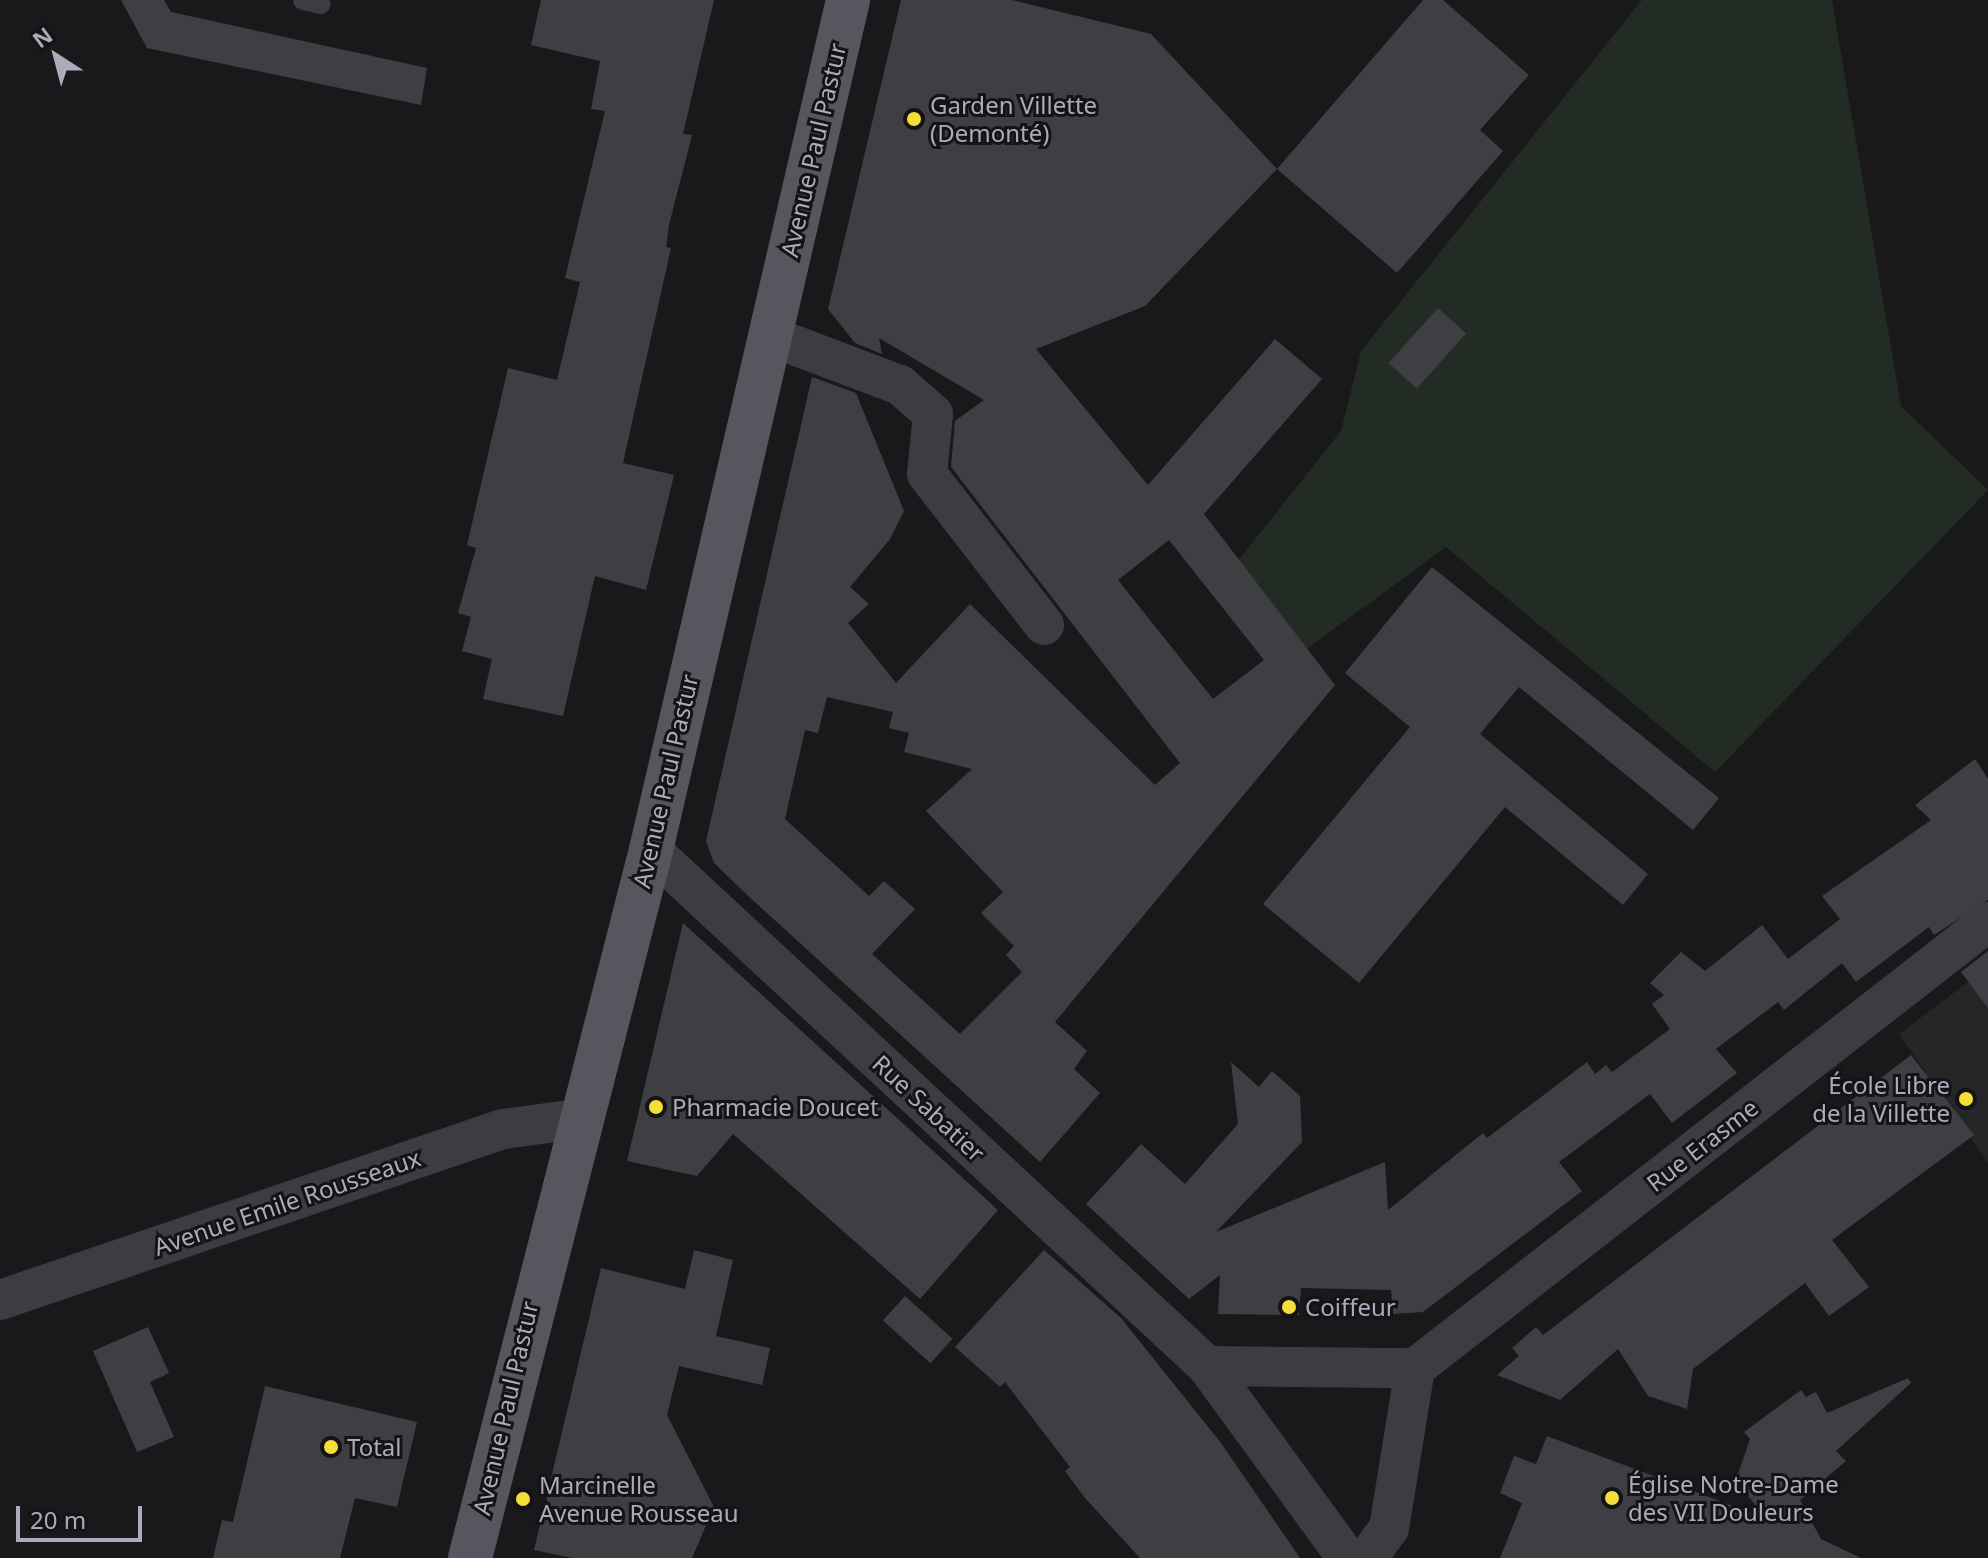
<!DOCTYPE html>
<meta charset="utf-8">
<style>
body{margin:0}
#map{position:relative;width:1988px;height:1558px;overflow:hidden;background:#19191b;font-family:"Noto Sans",sans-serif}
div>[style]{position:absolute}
.built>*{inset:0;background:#262528}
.green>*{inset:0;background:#232b25}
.building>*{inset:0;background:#3f3e43;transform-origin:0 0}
.lane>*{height:20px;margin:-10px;padding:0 10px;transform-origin:10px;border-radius:10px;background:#3c3c42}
.street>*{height:40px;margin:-20px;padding:0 20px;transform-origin:20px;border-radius:20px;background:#3c3c42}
.primary>*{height:44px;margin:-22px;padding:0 22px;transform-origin:22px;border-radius:22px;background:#56565f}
.dots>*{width:22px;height:22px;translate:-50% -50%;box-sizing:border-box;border:4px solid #141416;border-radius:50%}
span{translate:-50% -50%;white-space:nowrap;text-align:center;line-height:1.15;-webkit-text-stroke:6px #141416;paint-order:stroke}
.poi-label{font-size:24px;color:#abacbb}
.left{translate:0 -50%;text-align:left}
.right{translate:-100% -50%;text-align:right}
.street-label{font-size:24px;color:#abacbb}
.north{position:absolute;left:16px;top:16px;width:80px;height:80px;-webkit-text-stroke:6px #141416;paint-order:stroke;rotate:324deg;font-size:22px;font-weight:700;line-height:32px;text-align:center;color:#abacbb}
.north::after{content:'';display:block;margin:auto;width:28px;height:36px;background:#abacbb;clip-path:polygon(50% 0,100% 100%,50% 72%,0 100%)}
.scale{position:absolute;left:16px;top:1506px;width:126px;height:36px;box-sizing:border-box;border:4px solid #abacbb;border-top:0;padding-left:10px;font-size:24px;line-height:28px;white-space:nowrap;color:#abacbb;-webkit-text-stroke:6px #141416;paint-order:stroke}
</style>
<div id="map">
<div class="built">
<div style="clip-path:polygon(1988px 967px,1988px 1163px,1899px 1034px)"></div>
</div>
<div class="green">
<div style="clip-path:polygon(1642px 0,1832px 0,1901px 406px,1988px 490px,1715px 772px,1446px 547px,1304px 651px,1234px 566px,1341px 431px,1361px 351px)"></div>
</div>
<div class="building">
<div style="clip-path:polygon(121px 0,164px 0,171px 12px,427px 68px,421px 105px,147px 48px)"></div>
<div style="clip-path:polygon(541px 0,714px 0,683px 134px,692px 135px,669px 225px,666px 247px,671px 248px,623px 463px,674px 475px,646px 590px,595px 576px,563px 716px,483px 699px,492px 659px,462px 651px,471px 617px,458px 613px,476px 548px,467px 545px,508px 368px,557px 380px,580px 282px,565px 278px,605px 111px,591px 109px,600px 61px,531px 45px)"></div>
<div style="clip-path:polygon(evenodd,901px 0,1012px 0,1151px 34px,1277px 169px,1145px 306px,1036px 349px,1148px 485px,1275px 339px,1322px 379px,1204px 514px,1335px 685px,1055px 1022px,1087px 1051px,1074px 1069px,1100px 1093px,1040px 1162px,744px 892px,714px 863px,706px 841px,812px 377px,856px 393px,904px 511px,890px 539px,850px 587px,869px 604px,848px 623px,896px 683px,970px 604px,1155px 785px,1180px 763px,951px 467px,955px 421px,984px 400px,879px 338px,882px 354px,855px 343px,828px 309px,901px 0,1169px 540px,1264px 660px,1213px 699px,1118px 580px,1169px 540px,901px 0,827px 697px,893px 712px,889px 728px,909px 733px,904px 752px,972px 769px,926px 811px,1003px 892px,981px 913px,1014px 946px,1006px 955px,1022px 972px,960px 1034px,872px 954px,915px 909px,884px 881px,869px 896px,785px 819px,805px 730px,818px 733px,827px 697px)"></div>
<div style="clip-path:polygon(1423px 0,1443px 0,1529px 75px,1480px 130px,1503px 151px,1397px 273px,1277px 169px)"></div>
<div style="left:1438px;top:308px;width:38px;height:74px;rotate:42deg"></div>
<div style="clip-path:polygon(1432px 567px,1719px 798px,1693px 830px,1519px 687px,1480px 734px,1648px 874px,1623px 905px,1505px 807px,1359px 983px,1263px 904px,1410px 727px,1345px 673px)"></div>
<div style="clip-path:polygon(1975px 759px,1988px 779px,1988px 900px,1934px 935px,1929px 927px,1856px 982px,1842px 963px,1784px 1010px,1778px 1002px,1716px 1049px,1737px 1073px,1672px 1123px,1650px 1094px,1559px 1162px,1582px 1191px,1423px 1312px,1393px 1314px,1391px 1290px,1301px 1288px,1299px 1315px,1218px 1314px,1220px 1275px,1189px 1299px,1086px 1204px,1141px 1144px,1185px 1184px,1238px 1124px,1231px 1062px,1259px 1087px,1272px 1071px,1300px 1096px,1302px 1142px,1216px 1232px,1385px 1162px,1388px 1210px,1483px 1133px,1487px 1138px,1587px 1062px,1595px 1074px,1606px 1065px,1612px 1072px,1670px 1029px,1652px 1004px,1664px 995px,1650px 983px,1681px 952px,1705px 971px,1762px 925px,1788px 959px,1840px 919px,1822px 896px,1931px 820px,1915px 805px)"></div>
<div style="clip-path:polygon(683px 923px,998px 1210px,920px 1299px,733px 1134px,697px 1176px,627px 1161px)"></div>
<div style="clip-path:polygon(1988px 951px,1988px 1008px,1961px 972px)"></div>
<div style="clip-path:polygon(1911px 1055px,1974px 1135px,1832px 1240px,1869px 1287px,1829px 1316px,1805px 1283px,1693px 1369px,1687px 1409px,1648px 1396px,1618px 1349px,1560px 1400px,1497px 1375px,1519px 1356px,1512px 1348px,1536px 1327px,1543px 1335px)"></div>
<div style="clip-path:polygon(694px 1250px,733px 1260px,716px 1336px,770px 1348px,762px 1385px,679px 1366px,667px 1415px,714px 1507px,692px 1558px,572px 1558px,534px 1550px,601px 1268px,685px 1289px)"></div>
<div style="clip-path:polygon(1044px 1250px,1121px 1318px,1221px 1443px,1300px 1558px,1140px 1558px,1085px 1498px,1065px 1471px,1070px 1467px,1005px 1382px,1000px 1387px,955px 1347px)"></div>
<div style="left:905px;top:1296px;width:64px;height:33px;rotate:42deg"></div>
<div style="clip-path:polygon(148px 1327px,169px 1373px,150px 1382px,174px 1437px,137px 1452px,93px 1351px)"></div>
<div style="clip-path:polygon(1908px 1378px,1911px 1383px,1836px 1451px,1846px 1461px,1800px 1500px,1821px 1539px,1861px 1558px,1500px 1558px,1522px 1503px,1500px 1493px,1514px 1456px,1536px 1464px,1547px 1436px,1765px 1518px,1736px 1480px,1750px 1439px,1744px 1432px,1801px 1390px,1806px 1397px,1816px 1392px,1827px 1413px)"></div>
<div style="clip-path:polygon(265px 1386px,417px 1422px,397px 1507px,355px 1498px,340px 1558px,213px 1558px,222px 1520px,233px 1522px)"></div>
</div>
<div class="lane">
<div style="left:303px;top:0;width:18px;rotate:13deg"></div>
</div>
<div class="street">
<div style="left:770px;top:336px;width:139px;rotate:20.7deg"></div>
<div style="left:900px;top:385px;width:44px;rotate:41.3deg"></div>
<div style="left:933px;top:414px;width:60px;rotate:95.7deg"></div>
<div style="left:927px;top:474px;width:191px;rotate:52.2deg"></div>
<div style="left:651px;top:850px;width:759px;rotate:42.86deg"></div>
<div style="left:1207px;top:1366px;width:238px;rotate:53.9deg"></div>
<div style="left:0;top:1300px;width:531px;rotate:-18.78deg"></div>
<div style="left:503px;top:1129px;width:76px;rotate:-7.6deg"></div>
<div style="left:1207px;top:1366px;width:208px;rotate:0.6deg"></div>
<div style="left:1415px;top:1368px;width:162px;rotate:99.2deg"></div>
<div style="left:1389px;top:1528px;width:37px;rotate:126deg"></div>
<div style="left:1415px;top:1368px;width:726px;rotate:-37.9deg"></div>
</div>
<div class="primary">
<div style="left:470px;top:1558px;width:731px;rotate:-75.66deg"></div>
<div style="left:651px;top:850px;width:873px;rotate:-76.95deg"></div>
</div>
<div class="dots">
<div style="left:914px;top:119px;background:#f5df37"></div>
<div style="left:1966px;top:1099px;background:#f5df37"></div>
<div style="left:656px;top:1107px;background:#f5df37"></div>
<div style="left:1289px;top:1307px;background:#f5df37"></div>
<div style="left:331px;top:1447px;background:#f5df37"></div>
<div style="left:1612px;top:1498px;background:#f5df37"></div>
<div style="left:523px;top:1499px;background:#f5df37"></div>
</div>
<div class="poi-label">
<span class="left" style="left:930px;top:119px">Garden Villette<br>(Demonté)</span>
<span class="right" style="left:1950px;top:1099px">École Libre<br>de la Villette</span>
<span class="left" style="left:672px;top:1107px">Pharmacie Doucet</span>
<span class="left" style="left:1305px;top:1307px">Coiffeur</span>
<span class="left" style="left:347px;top:1447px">Total</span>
<span class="left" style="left:1628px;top:1498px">Église Notre-Dame<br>des VII Douleurs</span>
<span class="left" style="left:539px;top:1499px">Marcinelle<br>Avenue Rousseau</span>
</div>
<div class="street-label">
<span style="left:813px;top:150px;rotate:-77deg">Avenue Paul Pastur</span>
<span style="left:665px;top:781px;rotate:-77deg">Avenue Paul Pastur</span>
<span style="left:929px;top:1108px;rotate:43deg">Rue Sabatier</span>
<span style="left:1702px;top:1145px;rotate:-38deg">Rue Erasme</span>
<span style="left:287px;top:1202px;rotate:-19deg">Avenue Emile Rousseaux</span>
<span style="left:505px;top:1408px;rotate:-77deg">Avenue Paul Pastur</span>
</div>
<div class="north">N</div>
<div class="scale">20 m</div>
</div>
